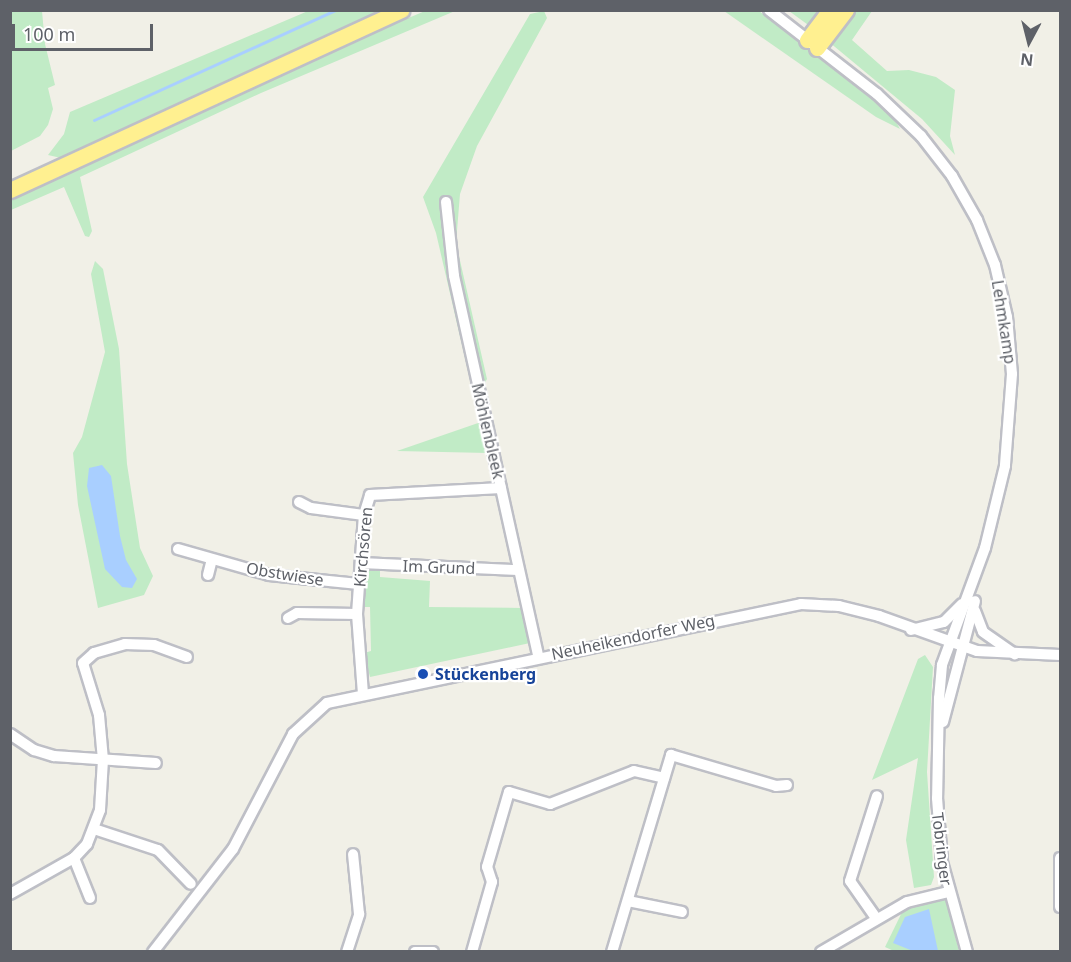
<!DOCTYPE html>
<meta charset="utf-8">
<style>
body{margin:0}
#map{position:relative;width:1071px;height:962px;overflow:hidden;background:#f1f0e7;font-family:"Noto Sans",sans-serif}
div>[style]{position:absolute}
.green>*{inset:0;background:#c1ebc6}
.water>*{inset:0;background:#a9cfff}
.stream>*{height:3px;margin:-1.5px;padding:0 1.5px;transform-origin:1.5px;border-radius:1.5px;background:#a9cfff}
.roads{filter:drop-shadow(2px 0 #bebfc6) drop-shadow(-2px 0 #bebfc6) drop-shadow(0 2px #bebfc6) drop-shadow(0 -2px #bebfc6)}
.minor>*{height:10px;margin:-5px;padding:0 5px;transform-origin:5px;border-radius:5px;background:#fff}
.highway>*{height:15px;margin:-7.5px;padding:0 7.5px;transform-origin:7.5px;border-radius:7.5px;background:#fff090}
.dots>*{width:16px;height:16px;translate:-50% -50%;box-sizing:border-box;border:3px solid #fff;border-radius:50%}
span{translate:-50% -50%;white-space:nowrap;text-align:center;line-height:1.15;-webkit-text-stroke:4.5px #fff;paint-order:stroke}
.street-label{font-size:16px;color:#5e6168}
.transit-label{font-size:16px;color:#164399;font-weight:700}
.left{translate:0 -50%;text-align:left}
.frame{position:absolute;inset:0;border:12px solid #5e6168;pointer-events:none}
.north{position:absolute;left:999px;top:12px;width:60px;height:60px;-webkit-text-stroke:4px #fff;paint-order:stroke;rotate:187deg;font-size:16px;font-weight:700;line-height:24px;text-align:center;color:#5e6168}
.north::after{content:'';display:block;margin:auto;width:21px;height:27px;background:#5e6168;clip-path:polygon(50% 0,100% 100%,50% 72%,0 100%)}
.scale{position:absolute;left:12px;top:24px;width:141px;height:27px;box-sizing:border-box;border:3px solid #5e6168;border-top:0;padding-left:8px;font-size:18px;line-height:21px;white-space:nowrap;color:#5e6168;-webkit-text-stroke:4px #fff;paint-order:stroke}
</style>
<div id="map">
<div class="green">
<div style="clip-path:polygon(11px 10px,42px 11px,45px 44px,55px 85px,48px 88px,53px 109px,48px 125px,40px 136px,11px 151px)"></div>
<div style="clip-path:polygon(308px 11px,384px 11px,61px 158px,48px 155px,64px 134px,70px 112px)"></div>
<div style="clip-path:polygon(425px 11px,455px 11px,261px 93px,80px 177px,92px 231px,89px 237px,85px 236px,64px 187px,11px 210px,11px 196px,271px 76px)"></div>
<div style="clip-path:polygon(544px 11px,547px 18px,477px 146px,460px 194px,456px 243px,487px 379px,479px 393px,471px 384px,436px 233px,423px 197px,530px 14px)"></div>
<div style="clip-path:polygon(724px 11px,759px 11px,852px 81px,894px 118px,900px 129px,876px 117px)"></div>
<div style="clip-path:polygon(789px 11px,823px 11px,811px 27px)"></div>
<div style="clip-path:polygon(851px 11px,872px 11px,852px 40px,887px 71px,909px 70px,936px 77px,955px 90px,950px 136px,955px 155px,922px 119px,829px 42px)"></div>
<div style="clip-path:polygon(95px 261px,103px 269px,119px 349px,127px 464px,140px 548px,153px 576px,144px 595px,98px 608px,78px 505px,73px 453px,82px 437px,105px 352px,91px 274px)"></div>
<div style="clip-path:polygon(481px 422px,488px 453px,397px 451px)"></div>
<div style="clip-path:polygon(371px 567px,380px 568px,380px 577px,430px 581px,429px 607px,522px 608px,530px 643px,370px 677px,364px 653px,371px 651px,370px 607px,362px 607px,365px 574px)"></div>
<div style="clip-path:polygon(925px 655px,933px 667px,927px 772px,934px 877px,931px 885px,914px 888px,906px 840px,918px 758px,872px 780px,918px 659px)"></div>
<div style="clip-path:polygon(944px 893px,959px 951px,894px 951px,885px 947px,907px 902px)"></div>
</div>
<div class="water">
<div style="clip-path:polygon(102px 465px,111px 476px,120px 536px,126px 560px,137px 579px,132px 588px,122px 587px,105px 569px,87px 486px,89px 468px)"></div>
<div style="clip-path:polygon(929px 909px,938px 951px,913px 951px,893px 943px,905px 917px)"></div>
</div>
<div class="stream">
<div style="left:94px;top:120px;width:265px;rotate:-24.5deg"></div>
</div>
<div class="roads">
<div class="minor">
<div style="left:769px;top:10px;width:137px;rotate:37.9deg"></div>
<div style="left:877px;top:94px;width:61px;rotate:43.7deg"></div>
<div style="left:921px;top:136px;width:51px;rotate:52.2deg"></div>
<div style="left:952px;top:176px;width:51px;rotate:60.4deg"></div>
<div style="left:977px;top:220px;width:48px;rotate:68.2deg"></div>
<div style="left:995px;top:265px;width:53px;rotate:77deg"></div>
<div style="left:1007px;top:317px;width:57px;rotate:85deg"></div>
<div style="left:1012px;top:374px;width:92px;rotate:94.4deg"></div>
<div style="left:1005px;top:466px;width:84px;rotate:103.7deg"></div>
<div style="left:985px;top:548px;width:125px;rotate:110.2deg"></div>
<div style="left:942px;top:665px;width:33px;rotate:95deg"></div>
<div style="left:939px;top:698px;width:100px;rotate:91.1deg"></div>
<div style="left:937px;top:798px;width:64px;rotate:85.5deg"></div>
<div style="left:942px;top:862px;width:93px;rotate:74.5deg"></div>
<div style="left:446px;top:202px;width:74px;rotate:83.8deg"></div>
<div style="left:454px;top:276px;width:391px;rotate:77.5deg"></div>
<div style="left:299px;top:502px;width:13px;rotate:27deg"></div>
<div style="left:311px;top:508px;width:53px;rotate:7.5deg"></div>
<div style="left:178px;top:549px;width:95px;rotate:15.9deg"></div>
<div style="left:269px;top:575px;width:90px;rotate:5.7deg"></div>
<div style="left:361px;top:563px;width:157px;rotate:2.6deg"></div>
<div style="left:208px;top:575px;width:16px;rotate:-76deg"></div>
<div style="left:975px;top:611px;width:22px;rotate:69deg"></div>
<div style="left:983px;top:632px;width:39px;rotate:35deg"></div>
<div style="left:288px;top:618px;width:10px;rotate:-29deg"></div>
<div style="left:297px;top:613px;width:60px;rotate:1deg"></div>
<div style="left:911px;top:630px;width:34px;rotate:-14deg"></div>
<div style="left:944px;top:622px;width:25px;rotate:-45deg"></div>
<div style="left:363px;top:694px;width:80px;rotate:-94.3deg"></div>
<div style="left:357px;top:614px;width:99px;rotate:-86deg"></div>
<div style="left:364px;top:515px;width:21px;rotate:-73deg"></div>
<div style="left:370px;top:495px;width:131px;rotate:-3.1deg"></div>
<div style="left:943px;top:722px;width:125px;rotate:-75.2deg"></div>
<div style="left:10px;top:734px;width:29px;rotate:34deg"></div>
<div style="left:34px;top:750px;width:21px;rotate:17deg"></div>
<div style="left:54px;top:756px;width:102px;rotate:3.9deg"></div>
<div style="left:94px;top:829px;width:67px;rotate:18.2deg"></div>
<div style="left:158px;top:850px;width:47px;rotate:45.9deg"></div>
<div style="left:74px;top:858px;width:43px;rotate:68.2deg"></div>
<div style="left:1060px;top:858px;width:49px;rotate:90deg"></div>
<div style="left:10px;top:894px;width:73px;rotate:-29.4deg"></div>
<div style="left:74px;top:858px;width:19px;rotate:-47deg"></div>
<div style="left:87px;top:844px;width:36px;rotate:-69deg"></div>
<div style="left:100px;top:810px;width:50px;rotate:-86.6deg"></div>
<div style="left:103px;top:760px;width:45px;rotate:-95.1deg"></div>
<div style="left:99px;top:715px;width:54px;rotate:-107.1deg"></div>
<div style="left:83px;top:663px;width:15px;rotate:-42deg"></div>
<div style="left:94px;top:653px;width:32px;rotate:-16deg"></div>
<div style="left:125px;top:644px;width:29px;rotate:2deg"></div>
<div style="left:154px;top:645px;width:35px;rotate:20deg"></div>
<div style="left:628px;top:901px;width:55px;rotate:11.5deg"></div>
<div style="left:876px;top:918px;width:45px;rotate:-125.1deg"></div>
<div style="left:850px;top:881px;width:89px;rotate:-72.4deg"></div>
<div style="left:153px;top:952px;width:130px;rotate:-52.2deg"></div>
<div style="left:233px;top:849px;width:130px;rotate:-62.4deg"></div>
<div style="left:293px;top:734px;width:46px;rotate:-42.4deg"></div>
<div style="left:327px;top:703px;width:484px;rotate:-11.8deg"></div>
<div style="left:801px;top:604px;width:38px;rotate:3deg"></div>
<div style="left:839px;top:606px;width:41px;rotate:14deg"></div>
<div style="left:879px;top:616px;width:104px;rotate:19.7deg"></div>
<div style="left:977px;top:651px;width:83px;rotate:2.8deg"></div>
<div style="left:347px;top:952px;width:40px;rotate:-72deg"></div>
<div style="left:359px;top:914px;width:60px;rotate:-95.7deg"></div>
<div style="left:415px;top:952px;width:18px"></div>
<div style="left:472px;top:952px;width:73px;rotate:-74.1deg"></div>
<div style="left:492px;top:882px;width:16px;rotate:-108deg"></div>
<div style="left:487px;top:867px;width:78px;rotate:-73.7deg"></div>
<div style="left:509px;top:792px;width:43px;rotate:16.3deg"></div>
<div style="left:550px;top:804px;width:90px;rotate:-21.4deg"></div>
<div style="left:634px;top:771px;width:31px;rotate:13deg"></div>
<div style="left:612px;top:952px;width:206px;rotate:-73.3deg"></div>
<div style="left:671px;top:755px;width:109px;rotate:16.4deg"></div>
<div style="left:776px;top:786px;width:11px;rotate:-5deg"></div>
<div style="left:821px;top:952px;width:99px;rotate:-30.2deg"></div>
<div style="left:907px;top:902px;width:42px;rotate:-13.7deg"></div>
</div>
<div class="highway">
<div style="left:807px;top:40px;width:38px;rotate:-53deg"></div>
<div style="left:817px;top:48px;width:48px;rotate:-52.7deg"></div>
<div style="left:10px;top:190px;width:431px;rotate:-24.7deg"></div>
</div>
</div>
<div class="dots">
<div style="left:423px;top:674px;background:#1a4fb4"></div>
</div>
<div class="street-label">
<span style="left:1004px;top:322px;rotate:81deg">Lehmkamp</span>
<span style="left:488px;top:431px;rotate:77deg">Möhlenbleek</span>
<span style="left:363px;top:547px;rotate:-85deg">Kirchsören</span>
<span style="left:439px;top:567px;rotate:2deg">Im Grund</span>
<span style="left:285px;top:574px;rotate:9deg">Obstwiese</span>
<span style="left:633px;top:637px;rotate:-12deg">Neuheikendorfer Weg</span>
<span style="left:942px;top:849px;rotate:83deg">Tobringer</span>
</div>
<div class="transit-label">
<span class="left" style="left:435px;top:674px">Stückenberg</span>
</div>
<div class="frame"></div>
<div class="north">N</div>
<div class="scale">100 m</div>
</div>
